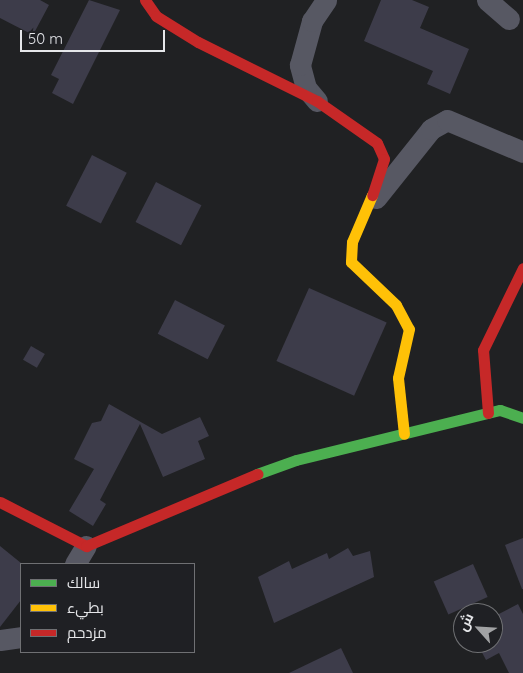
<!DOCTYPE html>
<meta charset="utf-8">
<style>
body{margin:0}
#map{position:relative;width:523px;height:673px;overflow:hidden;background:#202123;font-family:Quicksand,Cairo,sans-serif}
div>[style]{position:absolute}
.building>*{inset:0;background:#3d3c4a;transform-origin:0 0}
.street>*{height:21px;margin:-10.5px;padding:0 10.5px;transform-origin:10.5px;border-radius:10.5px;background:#575863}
.fast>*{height:11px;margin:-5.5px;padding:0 5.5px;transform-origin:5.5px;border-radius:5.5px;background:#4caf50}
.slow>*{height:11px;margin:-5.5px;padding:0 5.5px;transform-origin:5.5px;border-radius:5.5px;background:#ffc107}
.jam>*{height:11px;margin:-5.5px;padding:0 5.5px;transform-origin:5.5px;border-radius:5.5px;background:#c62828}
span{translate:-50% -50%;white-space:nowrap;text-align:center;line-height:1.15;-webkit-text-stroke:4px #1f2024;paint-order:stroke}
.legend{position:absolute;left:20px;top:563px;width:175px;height:90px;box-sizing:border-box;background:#1f2024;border:1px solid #6f7073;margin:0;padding:6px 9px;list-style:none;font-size:15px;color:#e6e7ea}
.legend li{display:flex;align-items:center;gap:10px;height:25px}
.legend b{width:25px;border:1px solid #6f7073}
.north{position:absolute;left:453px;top:603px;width:50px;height:50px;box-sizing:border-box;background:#1f2024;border:1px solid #6f7073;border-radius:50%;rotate:296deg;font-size:14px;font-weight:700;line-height:20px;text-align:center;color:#e6e7ea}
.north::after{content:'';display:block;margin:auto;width:18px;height:22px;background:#a1a2a4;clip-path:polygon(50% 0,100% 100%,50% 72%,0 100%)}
.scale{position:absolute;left:20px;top:30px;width:145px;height:22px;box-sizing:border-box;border:2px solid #e6e7ea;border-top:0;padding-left:6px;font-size:15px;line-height:18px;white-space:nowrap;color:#e6e7ea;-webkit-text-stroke:4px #1f2024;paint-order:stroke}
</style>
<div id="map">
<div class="building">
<div style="clip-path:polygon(0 0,40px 0,49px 5px,33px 35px,0 18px)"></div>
<div style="clip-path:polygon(89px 0,120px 10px,73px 104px,52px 93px,59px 79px,51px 75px)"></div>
<div style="clip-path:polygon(381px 0,412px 0,429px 7px,420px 28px,469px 49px,450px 94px,427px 84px,433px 71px,364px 41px)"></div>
<div style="left:92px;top:155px;width:39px;height:57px;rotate:27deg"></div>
<div style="left:156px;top:182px;width:51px;height:45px;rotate:27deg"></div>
<div style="left:309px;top:288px;width:85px;height:80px;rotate:24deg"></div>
<div style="left:175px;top:300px;width:56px;height:38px;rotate:27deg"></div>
<div style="left:31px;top:346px;width:16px;height:16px;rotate:30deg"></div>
<div style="clip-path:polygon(109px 404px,162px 434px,200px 417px,209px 436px,198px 441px,205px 459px,163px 477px,140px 424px,100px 500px,106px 504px,93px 526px,69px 511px,94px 469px,74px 459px,92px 423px,101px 421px)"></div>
<div style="clip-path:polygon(523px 538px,523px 589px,522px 589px,505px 545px)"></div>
<div style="clip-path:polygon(0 546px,21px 563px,21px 600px,0 627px)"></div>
<div style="clip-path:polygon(348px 548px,353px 556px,370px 551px,374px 577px,274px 623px,258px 577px,289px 561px,292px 569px,327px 553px,329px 559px)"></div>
<div style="left:473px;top:564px;width:36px;height:43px;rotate:66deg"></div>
<div style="clip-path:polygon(518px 604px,523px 614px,523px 673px,509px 673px,499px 653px,486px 660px,477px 643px,493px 643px,493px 617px)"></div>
<div style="clip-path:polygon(341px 648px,353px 673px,289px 673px)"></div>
</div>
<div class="street">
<div style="left:487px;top:0;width:29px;rotate:41deg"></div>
<div style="left:317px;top:101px;width:17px;rotate:-130deg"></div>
<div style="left:306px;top:88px;width:24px;rotate:-105deg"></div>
<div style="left:300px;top:65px;width:46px;rotate:-74.7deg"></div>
<div style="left:312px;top:21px;width:25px;rotate:-56deg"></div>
<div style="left:376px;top:198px;width:88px;rotate:-51.4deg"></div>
<div style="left:431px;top:129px;width:18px;rotate:-29deg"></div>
<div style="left:447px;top:120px;width:82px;rotate:22.8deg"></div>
<div style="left:75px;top:564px;width:21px;rotate:-59deg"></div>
<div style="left:0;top:640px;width:21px;rotate:-8deg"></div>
</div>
<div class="fast">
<div style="left:257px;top:474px;width:41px;rotate:-19.7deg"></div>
<div style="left:296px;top:460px;width:210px;rotate:-13.8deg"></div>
<div style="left:500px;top:410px;width:24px;rotate:19deg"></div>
</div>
<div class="slow">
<div style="left:372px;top:195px;width:51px;rotate:113.1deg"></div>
<div style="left:352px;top:242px;width:20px;rotate:93deg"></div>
<div style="left:351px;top:262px;width:62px;rotate:43.7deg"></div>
<div style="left:396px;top:305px;width:27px;rotate:62deg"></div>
<div style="left:409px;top:329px;width:50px;rotate:102.7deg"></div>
<div style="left:398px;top:378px;width:56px;rotate:83.9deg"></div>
</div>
<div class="jam">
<div style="left:145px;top:0;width:19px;rotate:55deg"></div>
<div style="left:156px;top:16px;width:49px;rotate:31.8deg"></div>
<div style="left:198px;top:42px;width:133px;rotate:26.4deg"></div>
<div style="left:317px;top:101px;width:73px;rotate:35deg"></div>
<div style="left:377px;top:143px;width:17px;rotate:66deg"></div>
<div style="left:384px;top:159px;width:38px;rotate:108deg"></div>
<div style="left:488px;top:413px;width:63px;rotate:-94.5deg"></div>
<div style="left:483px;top:350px;width:91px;rotate:-64deg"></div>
<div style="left:0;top:502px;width:97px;rotate:27.1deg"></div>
<div style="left:86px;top:546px;width:186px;rotate:-22.8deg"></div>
</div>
<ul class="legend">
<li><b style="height:6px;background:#4caf50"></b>سالك</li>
<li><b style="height:6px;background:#ffc107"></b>بطيء</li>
<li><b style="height:6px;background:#c62828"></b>مزدحم</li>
</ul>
<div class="north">ش</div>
<div class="scale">50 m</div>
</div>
